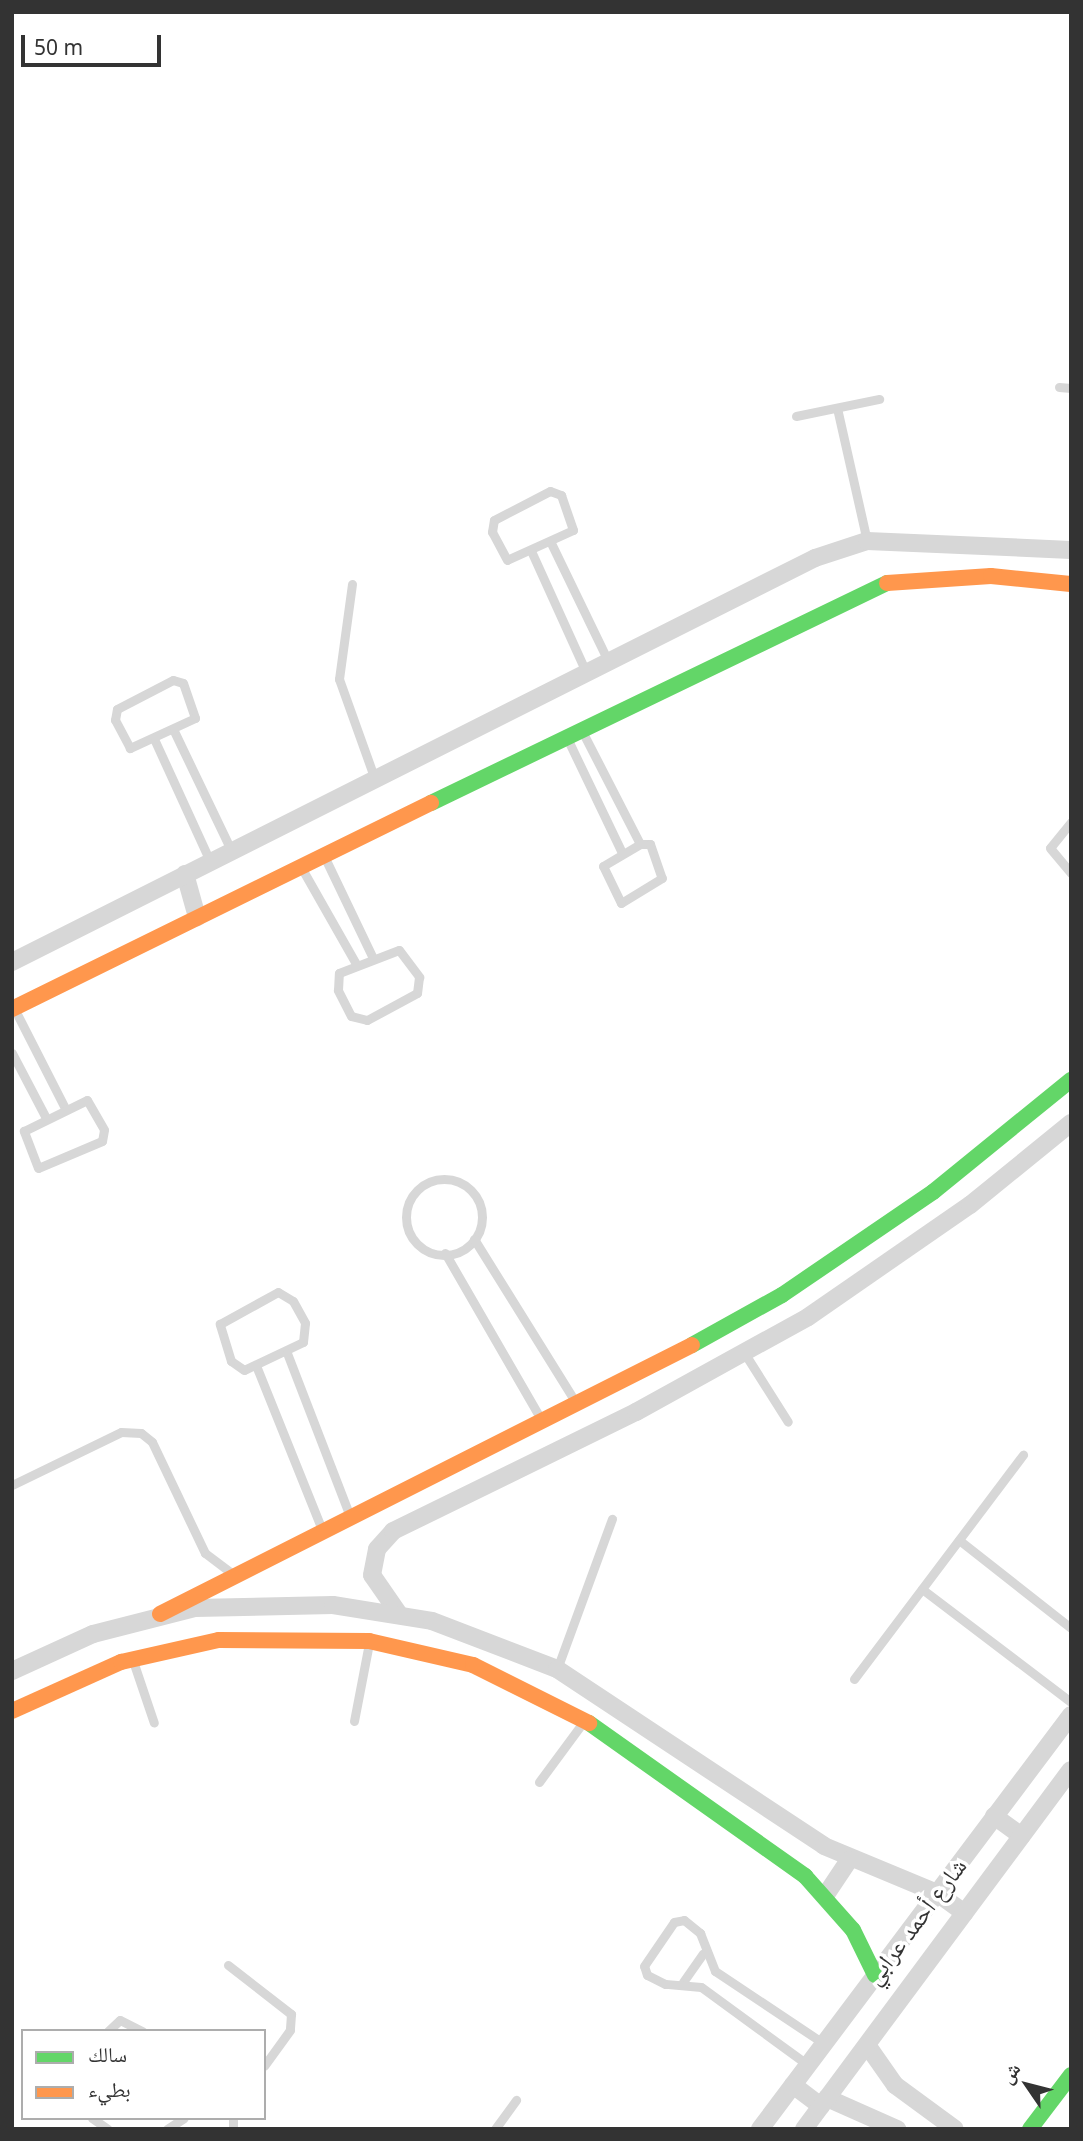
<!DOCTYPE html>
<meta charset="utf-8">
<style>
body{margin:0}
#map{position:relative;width:1083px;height:2141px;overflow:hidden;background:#fff;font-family:"Noto Sans","Noto Naskh Arabic",sans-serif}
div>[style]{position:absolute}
.lane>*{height:9px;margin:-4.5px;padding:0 4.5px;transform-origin:4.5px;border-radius:4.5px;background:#d7d7d7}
.lane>.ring{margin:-4.5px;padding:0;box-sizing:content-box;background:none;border:9px solid #d7d7d7;border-radius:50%}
.street>*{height:18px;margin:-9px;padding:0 9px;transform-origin:9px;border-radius:9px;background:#d7d7d7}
.fast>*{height:16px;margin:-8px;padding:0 8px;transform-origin:8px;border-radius:8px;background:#63d668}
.slow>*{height:16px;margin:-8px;padding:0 8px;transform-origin:8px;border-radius:8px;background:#ff974d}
span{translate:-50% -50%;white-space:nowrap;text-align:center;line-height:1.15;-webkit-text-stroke:7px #fff;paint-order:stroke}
.street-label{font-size:24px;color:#333}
.frame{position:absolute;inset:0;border:14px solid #333;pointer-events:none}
.legend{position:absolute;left:21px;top:2029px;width:245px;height:91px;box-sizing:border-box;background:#fff;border:2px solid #adadad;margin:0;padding:9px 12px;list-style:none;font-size:21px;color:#333}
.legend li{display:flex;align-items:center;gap:14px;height:35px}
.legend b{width:35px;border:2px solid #adadad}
.north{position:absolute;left:992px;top:2050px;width:70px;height:70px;-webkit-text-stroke:5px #fff;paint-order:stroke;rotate:305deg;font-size:19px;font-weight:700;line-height:28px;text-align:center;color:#333}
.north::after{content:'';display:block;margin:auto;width:24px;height:32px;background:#333;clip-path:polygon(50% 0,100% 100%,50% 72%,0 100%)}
.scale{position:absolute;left:21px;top:35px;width:140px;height:32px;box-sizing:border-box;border:4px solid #333;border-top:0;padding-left:9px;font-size:21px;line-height:24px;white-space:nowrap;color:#333;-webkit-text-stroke:5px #fff;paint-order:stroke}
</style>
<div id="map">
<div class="lane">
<div style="left:1059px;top:387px;width:12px;rotate:5deg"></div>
<div style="left:837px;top:408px;width:136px;rotate:77.3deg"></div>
<div style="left:796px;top:416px;width:85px;rotate:-11.6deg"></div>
<div style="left:550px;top:491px;width:12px;rotate:20deg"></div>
<div style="left:561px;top:495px;width:37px;rotate:71deg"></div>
<div style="left:573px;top:530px;width:72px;rotate:155.6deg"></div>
<div style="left:507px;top:560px;width:32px;rotate:-118deg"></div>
<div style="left:492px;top:532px;width:12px;rotate:-81deg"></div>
<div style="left:494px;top:520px;width:63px;rotate:-27.4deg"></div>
<div style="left:551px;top:543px;width:129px;rotate:64.2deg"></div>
<div style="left:532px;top:553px;width:128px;rotate:65.6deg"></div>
<div style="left:352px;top:584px;width:96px;rotate:97.8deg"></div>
<div style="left:339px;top:679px;width:104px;rotate:70.3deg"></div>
<div style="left:173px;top:680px;width:10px;rotate:17deg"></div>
<div style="left:183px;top:683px;width:37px;rotate:71deg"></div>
<div style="left:195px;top:718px;width:72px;rotate:155.2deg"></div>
<div style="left:130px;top:748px;width:32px;rotate:-118deg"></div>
<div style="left:115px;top:720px;width:11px;rotate:-80deg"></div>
<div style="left:117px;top:709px;width:63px;rotate:-27.4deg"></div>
<div style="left:174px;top:731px;width:132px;rotate:64.4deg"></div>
<div style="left:582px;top:731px;width:127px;rotate:62.8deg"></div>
<div style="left:567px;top:738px;width:127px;rotate:64.4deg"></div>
<div style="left:155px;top:741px;width:132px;rotate:65.4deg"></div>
<div style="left:1071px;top:822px;width:33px;rotate:129deg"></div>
<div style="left:1050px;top:848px;width:33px;rotate:50deg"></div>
<div style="left:640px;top:844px;width:10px"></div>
<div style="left:650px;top:844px;width:36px;rotate:71deg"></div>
<div style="left:662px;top:878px;width:48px;rotate:148.6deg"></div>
<div style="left:621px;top:903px;width:41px;rotate:-115.9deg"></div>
<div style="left:603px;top:866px;width:43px;rotate:-30.7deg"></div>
<div style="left:325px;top:858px;width:111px;rotate:64.4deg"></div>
<div style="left:301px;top:867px;width:112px;rotate:60.4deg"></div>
<div style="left:399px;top:950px;width:34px;rotate:53deg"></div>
<div style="left:419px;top:977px;width:16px;rotate:97deg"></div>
<div style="left:417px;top:993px;width:57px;rotate:151.6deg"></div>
<div style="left:367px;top:1020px;width:16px;rotate:-166deg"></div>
<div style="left:351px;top:1016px;width:29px;rotate:-117deg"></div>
<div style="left:338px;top:990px;width:17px;rotate:-87deg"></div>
<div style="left:339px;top:973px;width:64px;rotate:-21deg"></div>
<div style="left:15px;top:1010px;width:110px;rotate:63deg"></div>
<div style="left:12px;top:1053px;width:73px;rotate:62.4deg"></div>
<div style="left:87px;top:1100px;width:34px;rotate:60deg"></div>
<div style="left:104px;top:1130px;width:11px;rotate:100deg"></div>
<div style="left:102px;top:1141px;width:69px;rotate:157.1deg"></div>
<div style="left:38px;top:1168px;width:40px;rotate:-111deg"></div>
<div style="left:24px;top:1131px;width:70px;rotate:-26.2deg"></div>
<div class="ring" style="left:406px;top:1179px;width:67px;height:67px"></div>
<div style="left:474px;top:1239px;width:193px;rotate:58.1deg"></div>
<div style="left:445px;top:1253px;width:194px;rotate:60deg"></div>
<div style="left:278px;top:1292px;width:17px;rotate:31deg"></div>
<div style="left:293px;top:1301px;width:25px;rotate:61deg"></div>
<div style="left:305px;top:1323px;width:19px;rotate:96deg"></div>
<div style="left:303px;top:1342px;width:65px;rotate:154.6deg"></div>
<div style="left:244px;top:1370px;width:16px;rotate:-145deg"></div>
<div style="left:231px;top:1361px;width:39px;rotate:-107deg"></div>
<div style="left:220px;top:1324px;width:66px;rotate:-28.9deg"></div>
<div style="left:287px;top:1353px;width:175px;rotate:68.9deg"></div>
<div style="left:745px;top:1354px;width:80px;rotate:57.7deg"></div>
<div style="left:257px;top:1368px;width:175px;rotate:68.1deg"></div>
<div style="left:12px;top:1485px;width:121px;rotate:-25.9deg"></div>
<div style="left:121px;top:1432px;width:20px;rotate:3deg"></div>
<div style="left:141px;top:1433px;width:14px;rotate:39deg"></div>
<div style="left:152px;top:1442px;width:123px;rotate:64.5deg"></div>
<div style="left:205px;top:1553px;width:35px;rotate:37deg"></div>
<div style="left:959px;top:1540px;width:142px;rotate:38.2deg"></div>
<div style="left:922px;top:1589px;width:187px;rotate:37.2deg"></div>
<div style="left:133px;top:1661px;width:65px;rotate:71.3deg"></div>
<div style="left:557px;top:1669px;width:160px;rotate:-69.9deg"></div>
<div style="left:854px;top:1679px;width:281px;rotate:-53deg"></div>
<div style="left:354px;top:1721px;width:79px;rotate:-79.1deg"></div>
<div style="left:539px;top:1782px;width:76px;rotate:-53.6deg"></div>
<div style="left:228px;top:1965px;width:80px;rotate:37.9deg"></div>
<div style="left:291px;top:2014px;width:16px;rotate:94deg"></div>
<div style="left:290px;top:2030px;width:44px;rotate:125.8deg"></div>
<div style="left:683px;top:1982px;width:35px;rotate:-55deg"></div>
<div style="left:108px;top:2031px;width:16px;rotate:-43deg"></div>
<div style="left:120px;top:2020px;width:25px;rotate:27deg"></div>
<div style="left:808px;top:2065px;width:132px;rotate:-143.9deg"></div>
<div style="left:701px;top:1987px;width:36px;rotate:-175deg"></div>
<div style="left:665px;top:1984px;width:20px;rotate:-153deg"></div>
<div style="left:647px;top:1975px;width:9px;rotate:-108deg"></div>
<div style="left:644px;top:1966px;width:53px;rotate:-55.7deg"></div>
<div style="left:674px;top:1922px;width:10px;rotate:-11deg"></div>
<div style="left:684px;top:1920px;width:21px;rotate:39deg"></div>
<div style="left:700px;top:1933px;width:41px;rotate:68.5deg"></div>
<div style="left:715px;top:1971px;width:130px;rotate:33.7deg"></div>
<div style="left:92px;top:2118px;width:19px;rotate:35deg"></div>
<div style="left:167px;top:2129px;width:20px;rotate:-33deg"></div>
<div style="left:233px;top:2129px;width:11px;rotate:-90deg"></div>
<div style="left:495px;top:2129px;width:36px;rotate:-54deg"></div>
</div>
<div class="street">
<div style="left:185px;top:874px;width:45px;rotate:74.4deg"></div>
<div style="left:12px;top:962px;width:899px;rotate:-26.71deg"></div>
<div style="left:815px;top:558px;width:55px;rotate:-18.1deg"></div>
<div style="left:867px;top:541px;width:204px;rotate:2.5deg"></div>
<div style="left:399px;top:1614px;width:47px;rotate:-124.7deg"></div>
<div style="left:372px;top:1575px;width:26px;rotate:-79deg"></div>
<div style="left:377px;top:1549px;width:24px;rotate:-48deg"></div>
<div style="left:393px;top:1531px;width:271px;rotate:-26.1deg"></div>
<div style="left:636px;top:1412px;width:196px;rotate:-28.9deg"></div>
<div style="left:808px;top:1317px;width:197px;rotate:-34.7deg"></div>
<div style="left:970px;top:1205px;width:130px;rotate:-39.1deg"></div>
<div style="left:12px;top:1671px;width:89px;rotate:-24.6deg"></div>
<div style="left:93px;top:1634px;width:105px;rotate:-14.3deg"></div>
<div style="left:195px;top:1608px;width:138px;rotate:-1.2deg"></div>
<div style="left:333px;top:1605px;width:100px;rotate:9.2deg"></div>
<div style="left:432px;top:1621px;width:134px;rotate:21deg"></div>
<div style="left:557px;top:1669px;width:320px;rotate:33.5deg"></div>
<div style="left:824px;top:1846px;width:122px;rotate:22.6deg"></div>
<div style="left:937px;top:1893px;width:34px;rotate:36deg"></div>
<div style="left:994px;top:1816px;width:34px;rotate:36deg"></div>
<div style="left:825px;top:1896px;width:43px;rotate:-56.3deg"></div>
<div style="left:867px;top:2045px;width:49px;rotate:55deg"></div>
<div style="left:895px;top:2085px;width:74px;rotate:36.3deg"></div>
<div style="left:793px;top:2085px;width:35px;rotate:37deg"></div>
<div style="left:827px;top:2098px;width:77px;rotate:23.9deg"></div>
<div style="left:760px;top:2129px;width:518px;rotate:-53.09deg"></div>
<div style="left:804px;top:2129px;width:447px;rotate:-53.4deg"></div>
</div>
<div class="fast">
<div style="left:431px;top:803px;width:506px;rotate:-25.76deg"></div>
<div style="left:692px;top:1345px;width:103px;rotate:-29.1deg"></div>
<div style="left:782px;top:1295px;width:183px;rotate:-34.3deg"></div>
<div style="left:933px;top:1192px;width:178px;rotate:-39.1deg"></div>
<div style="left:589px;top:1723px;width:265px;rotate:35.3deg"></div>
<div style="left:805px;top:1876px;width:72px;rotate:48.4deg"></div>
<div style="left:853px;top:1930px;width:50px;rotate:63.9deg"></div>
<div style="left:1030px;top:2129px;width:68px;rotate:-52.8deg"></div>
</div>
<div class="slow">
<div style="left:887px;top:583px;width:104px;rotate:-3.9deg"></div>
<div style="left:991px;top:576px;width:80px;rotate:5.7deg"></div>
<div style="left:12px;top:1009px;width:467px;rotate:-26.2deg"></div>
<div style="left:160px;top:1614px;width:596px;rotate:-26.82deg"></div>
<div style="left:12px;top:1711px;width:120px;rotate:-24.2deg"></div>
<div style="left:121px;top:1662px;width:100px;rotate:-12.7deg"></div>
<div style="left:219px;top:1640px;width:150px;rotate:0.4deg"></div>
<div style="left:369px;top:1641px;width:107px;rotate:13deg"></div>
<div style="left:473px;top:1665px;width:130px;rotate:26.6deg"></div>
</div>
<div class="street-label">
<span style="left:915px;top:1921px;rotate:-53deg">شارع أحمد عرابي</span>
</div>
<div class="frame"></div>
<ul class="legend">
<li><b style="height:9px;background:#63d668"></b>سالك</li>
<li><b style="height:9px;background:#ff974d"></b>بطيء</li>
</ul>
<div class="north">ش</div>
<div class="scale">50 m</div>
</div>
